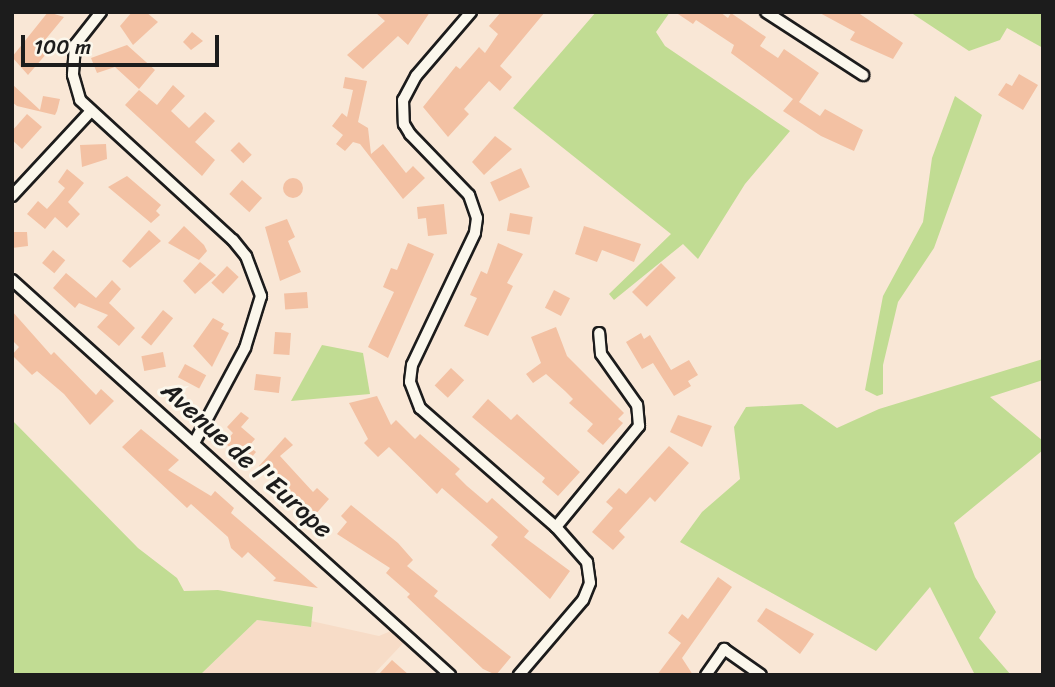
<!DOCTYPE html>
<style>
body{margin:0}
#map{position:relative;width:1055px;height:687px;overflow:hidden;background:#f9e7d6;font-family:Sriracha,sans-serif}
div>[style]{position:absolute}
.built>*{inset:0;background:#f7dcc7}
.green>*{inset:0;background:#c1dc93}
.building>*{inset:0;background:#f3c1a3;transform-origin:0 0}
.round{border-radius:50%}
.roads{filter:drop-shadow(2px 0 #1c1c1c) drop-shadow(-2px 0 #1c1c1c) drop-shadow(0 2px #1c1c1c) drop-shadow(0 -2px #1c1c1c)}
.street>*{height:10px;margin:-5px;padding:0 5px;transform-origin:5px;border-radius:5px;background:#fbf7ec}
span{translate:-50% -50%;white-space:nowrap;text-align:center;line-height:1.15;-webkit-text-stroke:6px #fbf7ec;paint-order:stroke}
.street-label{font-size:26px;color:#1c1c1c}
.frame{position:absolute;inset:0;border:14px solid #1c1c1c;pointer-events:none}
.scale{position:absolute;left:21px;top:35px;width:198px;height:32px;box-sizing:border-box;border:4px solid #1c1c1c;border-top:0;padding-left:9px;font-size:21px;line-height:24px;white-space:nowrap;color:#1c1c1c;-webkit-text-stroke:5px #fbf7ec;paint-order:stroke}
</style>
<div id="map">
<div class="built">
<div style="clip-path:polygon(257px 620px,310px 627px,311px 621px,379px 636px,398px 628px,409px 637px,373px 675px,200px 675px)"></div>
</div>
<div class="green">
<div style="clip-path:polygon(596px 12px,670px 12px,656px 32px,665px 46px,790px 131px,745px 184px,698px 259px,683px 244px,614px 300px,609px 294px,671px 234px,513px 108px)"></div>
<div style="clip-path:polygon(910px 12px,1043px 12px,1043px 48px,1007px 28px,1000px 40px,969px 51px)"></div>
<div style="clip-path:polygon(955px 96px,982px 115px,934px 248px,898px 302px,883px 365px,883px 394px,877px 396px,865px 390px,883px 296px,923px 222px,932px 158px)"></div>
<div style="clip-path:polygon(322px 345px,363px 353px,370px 394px,291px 401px)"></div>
<div style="clip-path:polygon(1043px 359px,1043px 380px,990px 397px,1043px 441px,1043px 450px,954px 523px,975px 577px,996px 612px,979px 638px,1011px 675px,975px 675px,930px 587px,876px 651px,680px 542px,702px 512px,740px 479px,734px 427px,746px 407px,802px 404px,837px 428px,879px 409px)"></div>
<div style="clip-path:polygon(12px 420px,138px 548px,177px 578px,184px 591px,218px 590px,313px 607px,311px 627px,257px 620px,200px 675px,12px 675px)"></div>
</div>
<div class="building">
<div style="clip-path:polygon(48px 12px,64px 17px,40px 46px,47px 53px,28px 75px,12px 57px)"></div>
<div style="clip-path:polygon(132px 12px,146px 12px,158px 22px,133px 45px,120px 26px)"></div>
<div style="clip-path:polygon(375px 12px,430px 12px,408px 45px,398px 36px,363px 69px,347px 55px,385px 21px)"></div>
<div style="clip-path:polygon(501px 12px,545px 12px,500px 66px,512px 77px,500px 91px,489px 81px,464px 109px,469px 114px,448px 137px,423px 107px,456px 66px,460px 69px,479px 47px,485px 53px,498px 34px,489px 26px)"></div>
<div style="clip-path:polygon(675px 12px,720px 12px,728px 18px,731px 13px,766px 37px,760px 46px,778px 58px,784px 49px,819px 73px,799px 102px,820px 116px,825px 109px,863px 130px,854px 151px,821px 136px,783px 111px,793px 99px,731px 53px,734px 45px,696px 20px,693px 24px)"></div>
<div style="clip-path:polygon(818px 12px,857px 12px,903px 43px,893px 59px,850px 40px,855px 32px)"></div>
<div style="clip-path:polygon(192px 32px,203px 41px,191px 50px,183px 42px)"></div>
<div style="clip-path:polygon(127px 45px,155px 70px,139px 89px,115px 67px,97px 73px,91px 58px)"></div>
<div style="clip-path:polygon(1019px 74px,1038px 85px,1023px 110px,998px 95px,1006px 83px,1012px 86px)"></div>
<div style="clip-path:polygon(345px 77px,367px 81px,358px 122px,368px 128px,371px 154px,383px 144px,406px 173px,413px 166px,425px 178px,403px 199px,360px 144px,353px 142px,345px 151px,336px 144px,343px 135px,332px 126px,342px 113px,347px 117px,353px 90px,343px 88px)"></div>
<div style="clip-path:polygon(12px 84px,40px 110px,43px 96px,60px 99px,57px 111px,55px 115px,17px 106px,12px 102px)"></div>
<div style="clip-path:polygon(173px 85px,185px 96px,171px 111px,189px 128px,205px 112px,215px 121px,195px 142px,215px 160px,202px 176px,125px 105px,139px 90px,157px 105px)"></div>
<div style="clip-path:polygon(27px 114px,42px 127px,22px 149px,12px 140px,12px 131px)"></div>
<div style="clip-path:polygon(495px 136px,512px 149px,484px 175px,472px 162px)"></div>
<div style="left:239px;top:142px;width:18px;height:12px;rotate:45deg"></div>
<div style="clip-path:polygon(106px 144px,107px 159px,82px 167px,80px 145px)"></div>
<div style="left:521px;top:168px;width:21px;height:34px;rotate:65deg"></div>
<div style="clip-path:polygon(67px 169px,84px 183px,68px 202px,80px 214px,67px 228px,55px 217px,45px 229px,27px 214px,38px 201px,47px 209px,55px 200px,65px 188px,58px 182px)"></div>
<div style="clip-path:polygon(127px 176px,161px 205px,156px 211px,160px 215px,151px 223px,108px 187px)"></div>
<div class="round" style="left:283px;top:178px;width:20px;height:20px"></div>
<div style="left:242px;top:180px;width:27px;height:19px;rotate:42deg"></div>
<div style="clip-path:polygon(444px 204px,447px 234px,428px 236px,426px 218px,418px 219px,417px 207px)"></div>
<div style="left:510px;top:213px;width:23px;height:18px;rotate:10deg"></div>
<div style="clip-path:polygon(287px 219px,295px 237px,288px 241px,301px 272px,280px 281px,265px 227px)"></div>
<div style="clip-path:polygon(184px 226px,204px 245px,207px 251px,199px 260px,168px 243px)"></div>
<div style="clip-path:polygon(584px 226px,641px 244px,634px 262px,602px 250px,597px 262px,575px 254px)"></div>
<div style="clip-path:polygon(149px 230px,161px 241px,130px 268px,122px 261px)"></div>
<div style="clip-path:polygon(12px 232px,27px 232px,28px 246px,12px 248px)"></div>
<div style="clip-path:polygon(408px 243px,434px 254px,388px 358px,368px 347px,394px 292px,383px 287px,391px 268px,397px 270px)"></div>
<div style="clip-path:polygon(498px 243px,523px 254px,507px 283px,513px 286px,488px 336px,464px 326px,477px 298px,470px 295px,481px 271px,487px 274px)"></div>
<div style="left:53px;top:250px;width:16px;height:17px;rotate:40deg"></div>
<div style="clip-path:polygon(200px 262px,216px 275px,195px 294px,183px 281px)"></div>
<div style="left:661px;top:263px;width:21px;height:41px;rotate:45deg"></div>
<div style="left:227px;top:266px;width:16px;height:23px;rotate:43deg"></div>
<div style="clip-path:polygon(66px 273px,96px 298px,112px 280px,121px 289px,109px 303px,135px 328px,119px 346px,97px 327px,108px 315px,79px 303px,75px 308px,53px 288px)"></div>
<div style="left:554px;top:290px;width:18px;height:20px;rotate:27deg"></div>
<div style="left:307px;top:292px;width:16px;height:23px;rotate:86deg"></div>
<div style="left:163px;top:310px;width:13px;height:35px;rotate:39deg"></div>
<div style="clip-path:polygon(12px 311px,51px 355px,54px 352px,96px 395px,101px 389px,114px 401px,90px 425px,64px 394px,37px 371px,32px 375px,12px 355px,19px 347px,12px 340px)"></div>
<div style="clip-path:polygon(213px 318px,224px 324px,221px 329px,229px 333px,212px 367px,193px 346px)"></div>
<div style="clip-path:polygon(556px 327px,567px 356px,624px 413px,618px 419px,623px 423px,603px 445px,587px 431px,593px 424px,569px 403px,573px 399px,565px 391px,546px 374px,533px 383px,526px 374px,541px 363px,531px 337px)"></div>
<div style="left:275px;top:332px;width:16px;height:22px;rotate:4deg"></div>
<div style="clip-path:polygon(641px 333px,644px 339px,650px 335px,671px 370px,689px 360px,698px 375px,688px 381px,691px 386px,674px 396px,653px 363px,642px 369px,626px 342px)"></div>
<div style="left:163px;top:352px;width:15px;height:22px;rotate:79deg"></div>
<div style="left:185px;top:364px;width:24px;height:15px;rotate:28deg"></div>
<div style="left:451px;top:368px;width:18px;height:24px;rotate:43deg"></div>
<div style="left:256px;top:374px;width:25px;height:16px;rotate:7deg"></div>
<div style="clip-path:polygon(377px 396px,391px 425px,396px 420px,415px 439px,420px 434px,460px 469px,455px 474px,467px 486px,487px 503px,492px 498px,529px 531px,524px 537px,570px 571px,550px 599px,491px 545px,498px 537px,442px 488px,437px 494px,389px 447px,378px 457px,364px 443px,368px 439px,349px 403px)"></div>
<div style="clip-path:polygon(488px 399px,511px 420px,517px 414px,580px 472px,558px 496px,542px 482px,545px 478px,472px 417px)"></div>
<div style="clip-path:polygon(241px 412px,249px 418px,241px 427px,255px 439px,249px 446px,256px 452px,247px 463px,225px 443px,233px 433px,227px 427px)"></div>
<div style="clip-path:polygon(678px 415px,712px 426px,702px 447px,670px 432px)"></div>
<div style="clip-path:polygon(141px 429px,179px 460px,168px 470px,211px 496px,215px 491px,234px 508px,231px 513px,318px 588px,273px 581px,276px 578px,248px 552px,242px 558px,231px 548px,228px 537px,191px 504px,187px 508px,122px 447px)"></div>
<div style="clip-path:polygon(285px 437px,293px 445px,280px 456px,313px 492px,317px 488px,329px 499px,314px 516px,259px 466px)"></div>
<div style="clip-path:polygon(669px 446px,689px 463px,655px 502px,650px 497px,619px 531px,625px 537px,613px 550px,592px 532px,613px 508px,606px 502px,619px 488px,626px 494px)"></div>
<div style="clip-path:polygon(351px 505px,398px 543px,413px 560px,407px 566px,438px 591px,434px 596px,511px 657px,496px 675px,483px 669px,407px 597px,410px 594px,386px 573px,390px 568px,337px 534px,347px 522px,341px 516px)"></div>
<div style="clip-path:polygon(718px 577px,732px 587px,682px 658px,693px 675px,657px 675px,681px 643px,668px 633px,682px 614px,688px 619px)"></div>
<div style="clip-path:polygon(766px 608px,814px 634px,800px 654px,757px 621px)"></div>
<div style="clip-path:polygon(392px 660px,409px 675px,378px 675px)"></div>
</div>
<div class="roads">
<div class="street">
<div style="left:101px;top:12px;width:42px;rotate:128.2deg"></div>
<div style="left:75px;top:45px;width:30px;rotate:94deg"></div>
<div style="left:73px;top:75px;width:26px;rotate:74deg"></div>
<div style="left:80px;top:100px;width:207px;rotate:42.5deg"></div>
<div style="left:233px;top:240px;width:21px;rotate:51deg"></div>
<div style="left:246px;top:256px;width:43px;rotate:69.4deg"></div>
<div style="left:261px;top:296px;width:54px;rotate:107.1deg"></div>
<div style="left:245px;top:348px;width:108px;rotate:118.2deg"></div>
<div style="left:471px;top:12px;width:84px;rotate:130.7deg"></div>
<div style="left:416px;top:76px;width:27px;rotate:118deg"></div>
<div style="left:403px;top:100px;width:24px;rotate:88deg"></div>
<div style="left:404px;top:124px;width:12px;rotate:59deg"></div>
<div style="left:410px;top:134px;width:85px;rotate:46deg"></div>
<div style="left:469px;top:195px;width:24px;rotate:71deg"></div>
<div style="left:477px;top:218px;width:15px;rotate:98deg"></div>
<div style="left:475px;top:233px;width:146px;rotate:115.5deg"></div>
<div style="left:412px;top:365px;width:17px;rotate:97deg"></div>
<div style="left:410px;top:382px;width:28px;rotate:69deg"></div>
<div style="left:420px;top:408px;width:181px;rotate:41.2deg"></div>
<div style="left:556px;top:527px;width:47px;rotate:48.5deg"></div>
<div style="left:587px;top:562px;width:21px;rotate:82deg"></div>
<div style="left:590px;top:583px;width:18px;rotate:112deg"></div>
<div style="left:583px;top:600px;width:99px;rotate:130.5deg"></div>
<div style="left:766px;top:12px;width:116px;rotate:33deg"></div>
<div style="left:12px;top:196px;width:113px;rotate:-47.1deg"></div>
<div style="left:12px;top:280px;width:590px;rotate:42.04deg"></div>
<div style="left:556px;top:527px;width:131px;rotate:-50.6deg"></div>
<div style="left:639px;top:426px;width:21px;rotate:-95deg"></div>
<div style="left:637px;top:405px;width:62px;rotate:-125.2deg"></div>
<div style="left:601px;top:354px;width:21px;rotate:-95deg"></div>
<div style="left:706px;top:675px;width:32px;rotate:-55deg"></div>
<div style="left:724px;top:649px;width:45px;rotate:35.1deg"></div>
</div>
</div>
<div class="street-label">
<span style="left:247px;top:460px;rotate:42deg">Avenue de l'Europe</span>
</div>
<div class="frame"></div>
<div class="scale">100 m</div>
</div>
